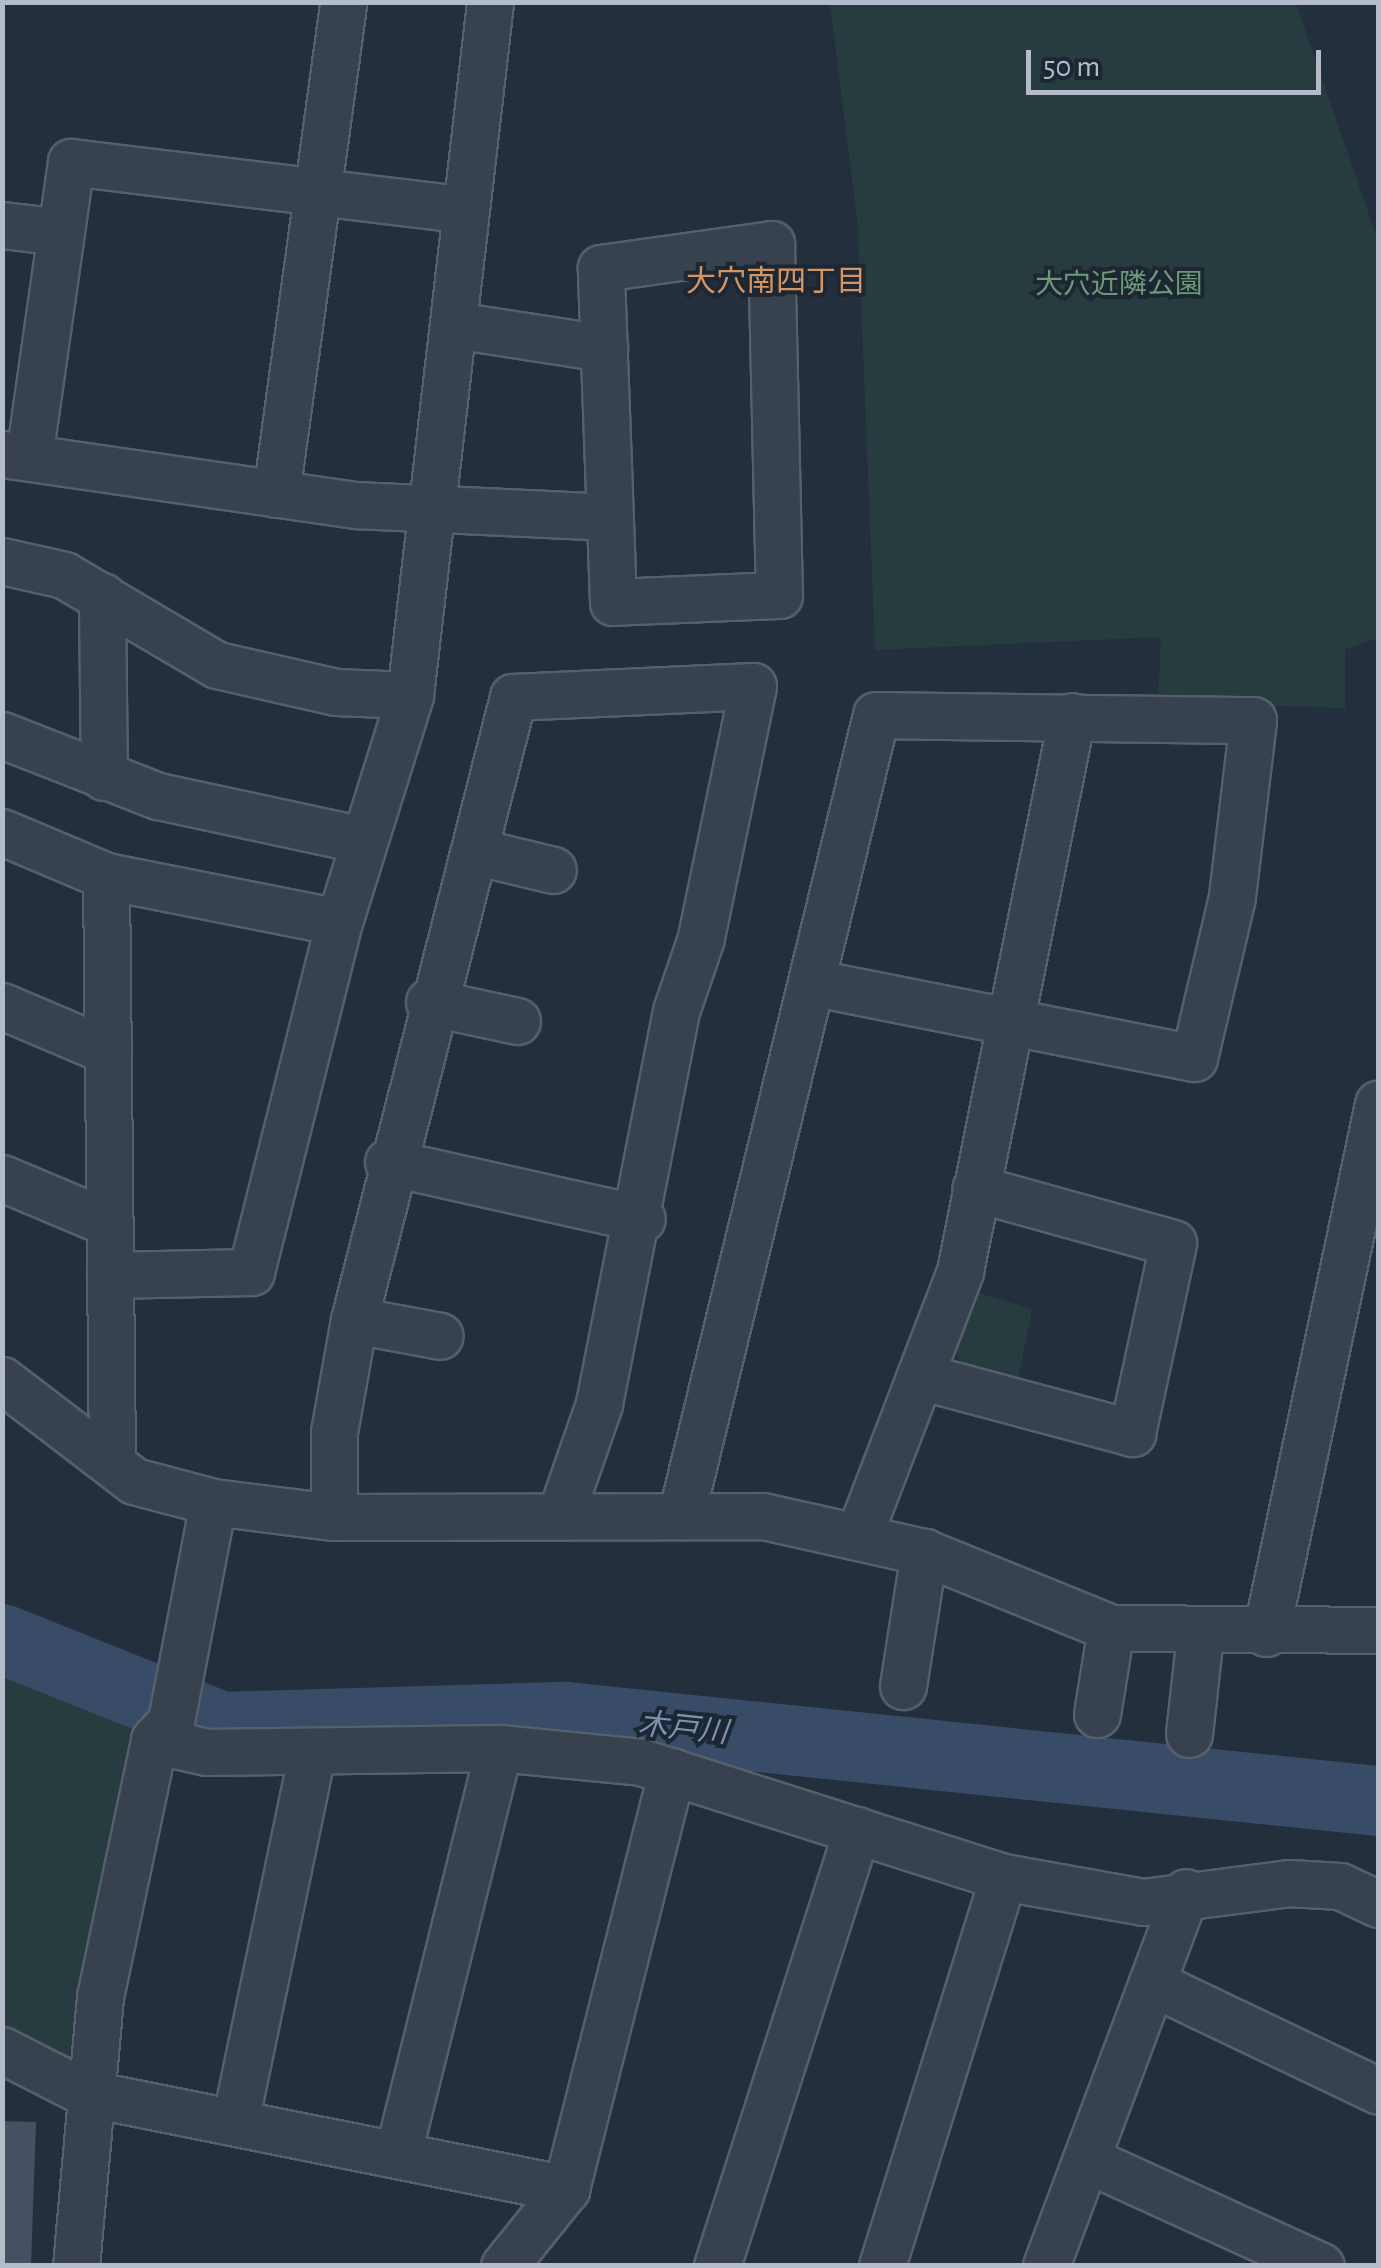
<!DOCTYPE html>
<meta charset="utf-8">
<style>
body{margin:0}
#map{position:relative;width:1381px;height:2268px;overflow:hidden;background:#242f3e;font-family:"Alegreya Sans","Noto Sans JP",sans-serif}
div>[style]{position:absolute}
.green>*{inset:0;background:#263c3f}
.river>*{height:70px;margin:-35px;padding:0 35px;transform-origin:35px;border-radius:35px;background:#394c67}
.building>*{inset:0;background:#455162}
.roads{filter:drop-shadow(2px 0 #565f6c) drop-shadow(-2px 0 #565f6c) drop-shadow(0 2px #565f6c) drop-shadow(0 -2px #565f6c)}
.minor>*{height:45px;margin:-22.5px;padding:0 22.5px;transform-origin:22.5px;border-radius:22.5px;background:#38414e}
span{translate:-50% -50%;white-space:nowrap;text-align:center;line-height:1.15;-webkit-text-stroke:8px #1d2633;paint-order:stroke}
.park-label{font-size:28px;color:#6b9a76}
.neighbourhood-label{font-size:30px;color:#d59563}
.water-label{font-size:30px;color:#7c92b1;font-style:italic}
.frame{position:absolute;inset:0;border:5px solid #b4bcc9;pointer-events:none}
.scale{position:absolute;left:1026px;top:50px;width:295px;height:45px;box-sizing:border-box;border:5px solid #b4bcc9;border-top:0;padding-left:12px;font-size:30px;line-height:35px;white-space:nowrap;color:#b4bcc9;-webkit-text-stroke:8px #1d2633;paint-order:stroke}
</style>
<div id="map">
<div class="green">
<div style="clip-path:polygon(830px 3px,1296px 3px,1378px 241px,1378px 638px,1345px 649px,1345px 708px,1158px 702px,1161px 637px,875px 650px,858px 226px)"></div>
<div style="clip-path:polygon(972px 1291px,1032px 1309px,1018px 1380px,967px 1371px,952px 1349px)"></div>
<div style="clip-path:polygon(2px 1651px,141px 1713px,71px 2069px,3px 2033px)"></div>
</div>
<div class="river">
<div style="left:2px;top:1639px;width:237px;rotate:21.8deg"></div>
<div style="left:222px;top:1727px;width:344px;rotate:-1.7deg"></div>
<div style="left:566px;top:1717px;width:816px;rotate:5.91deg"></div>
</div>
<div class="building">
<div style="clip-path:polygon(2px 2121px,36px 2122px,31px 2266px,2px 2266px)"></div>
</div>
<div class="roads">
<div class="minor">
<div style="left:2px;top:225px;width:58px;rotate:6.9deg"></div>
<div style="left:771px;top:244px;width:351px;rotate:88.7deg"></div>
<div style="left:779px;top:595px;width:166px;rotate:177.6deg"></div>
<div style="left:613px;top:602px;width:334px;rotate:-92.1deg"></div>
<div style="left:601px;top:268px;width:172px;rotate:-8deg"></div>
<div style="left:454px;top:325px;width:152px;rotate:8.7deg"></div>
<div style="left:2px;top:454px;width:359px;rotate:8.2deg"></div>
<div style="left:357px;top:505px;width:253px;rotate:2.7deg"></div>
<div style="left:29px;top:457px;width:298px;rotate:-81.9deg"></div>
<div style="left:71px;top:162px;width:397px;rotate:6.9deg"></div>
<div style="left:276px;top:494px;width:497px;rotate:-82.2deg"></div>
<div style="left:2px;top:561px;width:64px;rotate:12.7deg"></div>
<div style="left:64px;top:575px;width:178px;rotate:30.5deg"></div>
<div style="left:217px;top:665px;width:122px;rotate:12.8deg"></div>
<div style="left:336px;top:692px;width:74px;rotate:2.3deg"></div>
<div style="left:102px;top:596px;width:181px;rotate:89.4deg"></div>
<div style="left:2px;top:735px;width:168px;rotate:21.4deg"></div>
<div style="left:158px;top:796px;width:210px;rotate:12.1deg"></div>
<div style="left:2px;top:832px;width:113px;rotate:22.9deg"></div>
<div style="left:106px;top:876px;width:237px;rotate:11.2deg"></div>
<div style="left:474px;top:851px;width:81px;rotate:13.5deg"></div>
<div style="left:106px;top:876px;width:581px;rotate:89.41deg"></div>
<div style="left:429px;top:1002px;width:90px;rotate:12.2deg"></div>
<div style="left:2px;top:1006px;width:115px;rotate:23deg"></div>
<div style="left:388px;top:1162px;width:260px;rotate:12.6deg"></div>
<div style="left:2px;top:1178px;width:116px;rotate:22.8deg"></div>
<div style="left:110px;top:1275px;width:141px;rotate:-1.2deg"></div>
<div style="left:251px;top:1272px;width:361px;rotate:-75.9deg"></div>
<div style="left:339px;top:922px;width:238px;rotate:-72.6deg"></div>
<div style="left:410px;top:695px;width:698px;rotate:-83.41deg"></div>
<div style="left:354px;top:1320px;width:87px;rotate:10.5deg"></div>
<div style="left:920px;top:1376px;width:220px;rotate:15deg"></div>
<div style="left:1132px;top:1433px;width:194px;rotate:-77.8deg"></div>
<div style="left:1173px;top:1243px;width:205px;rotate:-164.5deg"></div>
<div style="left:2px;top:1380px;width:166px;rotate:37.4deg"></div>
<div style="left:134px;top:1481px;width:82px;rotate:14.9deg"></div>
<div style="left:213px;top:1502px;width:122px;rotate:7.1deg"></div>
<div style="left:334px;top:1517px;width:429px;rotate:-0.1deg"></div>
<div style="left:763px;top:1516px;width:165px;rotate:12.6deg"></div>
<div style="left:924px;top:1552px;width:202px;rotate:22.1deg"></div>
<div style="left:1111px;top:1628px;width:267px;rotate:0.4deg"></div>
<div style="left:681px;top:1516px;width:824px;rotate:-76.32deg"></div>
<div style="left:876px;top:715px;width:377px;rotate:0.8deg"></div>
<div style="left:1253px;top:720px;width:178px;rotate:96.8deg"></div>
<div style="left:1232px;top:897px;width:165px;rotate:103.3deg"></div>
<div style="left:1194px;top:1058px;width:390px;rotate:-168.8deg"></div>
<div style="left:334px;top:1517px;width:85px;rotate:-90deg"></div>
<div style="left:334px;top:1432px;width:114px;rotate:-79.9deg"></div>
<div style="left:354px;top:1320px;width:643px;rotate:-75.68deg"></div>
<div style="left:513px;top:697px;width:240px;rotate:-2.6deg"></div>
<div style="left:753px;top:686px;width:257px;rotate:101.7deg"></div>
<div style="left:701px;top:938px;width:77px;rotate:108.9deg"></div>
<div style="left:676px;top:1011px;width:400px;rotate:101.1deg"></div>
<div style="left:599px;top:1404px;width:115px;rotate:109.2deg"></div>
<div style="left:860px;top:1532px;width:280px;rotate:-69deg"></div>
<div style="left:960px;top:1271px;width:566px;rotate:-78.59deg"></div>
<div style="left:1266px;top:1633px;width:541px;rotate:-78.05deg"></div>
<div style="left:903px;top:1686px;width:136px;rotate:-81.1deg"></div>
<div style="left:1097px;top:1714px;width:87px;rotate:-80.8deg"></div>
<div style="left:1189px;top:1734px;width:100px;rotate:-83.7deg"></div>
<div style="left:154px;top:1740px;width:54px;rotate:12.8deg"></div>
<div style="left:207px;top:1752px;width:292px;rotate:-0.8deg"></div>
<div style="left:499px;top:1748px;width:143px;rotate:5.6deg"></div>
<div style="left:641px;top:1762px;width:380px;rotate:17.6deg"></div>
<div style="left:1003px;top:1877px;width:142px;rotate:10.1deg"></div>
<div style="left:1143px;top:1902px;width:147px;rotate:-7.4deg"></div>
<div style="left:1289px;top:1883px;width:51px;rotate:3.4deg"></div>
<div style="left:1340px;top:1886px;width:42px;rotate:25.3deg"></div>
<div style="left:1152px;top:1983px;width:250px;rotate:25.5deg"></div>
<div style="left:2px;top:2050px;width:94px;rotate:27.1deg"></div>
<div style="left:86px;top:2093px;width:490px;rotate:11.3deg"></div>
<div style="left:236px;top:2117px;width:373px;rotate:-78.2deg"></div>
<div style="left:398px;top:2153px;width:417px;rotate:-76deg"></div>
<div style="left:1086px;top:2159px;width:258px;rotate:24.5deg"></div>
<div style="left:76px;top:2266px;width:270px;rotate:-84.9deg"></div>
<div style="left:100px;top:1997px;width:263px;rotate:-78.1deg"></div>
<div style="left:154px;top:1740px;width:25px;rotate:-48deg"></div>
<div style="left:171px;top:1721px;width:223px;rotate:-79.1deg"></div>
<div style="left:504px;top:2266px;width:99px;rotate:-51.2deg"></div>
<div style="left:566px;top:2189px;width:431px;rotate:-75.8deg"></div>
<div style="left:717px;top:2266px;width:458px;rotate:-72.2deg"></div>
<div style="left:882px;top:2266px;width:407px;rotate:-72.7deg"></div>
<div style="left:1046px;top:2266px;width:399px;rotate:-69.5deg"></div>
</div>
</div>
<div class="park-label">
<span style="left:1119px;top:285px">大穴近隣公園</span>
</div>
<div class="neighbourhood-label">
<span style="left:776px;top:282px">大穴南四丁目</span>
</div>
<div class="water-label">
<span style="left:683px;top:1729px;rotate:6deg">木戸川</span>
</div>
<div class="frame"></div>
<div class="scale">50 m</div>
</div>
